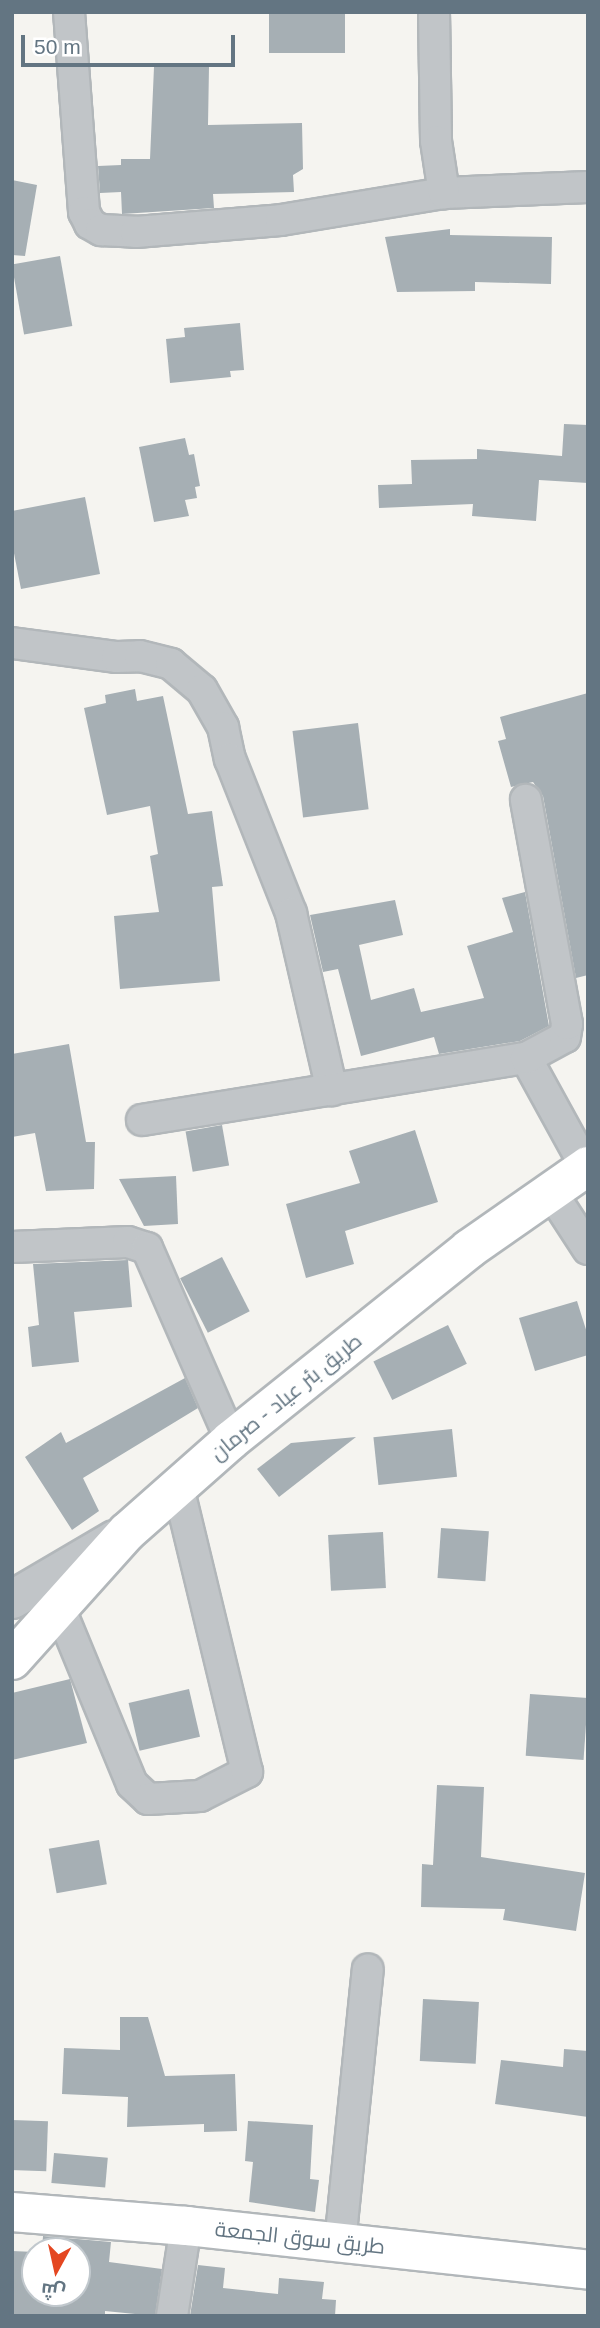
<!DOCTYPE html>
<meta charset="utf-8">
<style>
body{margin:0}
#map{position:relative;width:600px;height:2328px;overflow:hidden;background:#f5f4f0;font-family:Arial,Cairo,sans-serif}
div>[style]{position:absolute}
.building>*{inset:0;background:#a6afb4;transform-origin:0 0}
.roads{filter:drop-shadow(2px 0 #b2b7ba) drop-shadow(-2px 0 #b2b7ba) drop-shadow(0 2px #b2b7ba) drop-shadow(0 -2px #b2b7ba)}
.minor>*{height:30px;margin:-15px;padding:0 15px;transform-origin:15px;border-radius:15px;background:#c1c5c8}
.tertiary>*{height:37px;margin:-18.5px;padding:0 18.5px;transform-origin:18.5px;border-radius:18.5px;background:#c1c5c8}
.primary>*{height:38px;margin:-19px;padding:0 19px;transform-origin:19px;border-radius:19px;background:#fff}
.trunk>*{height:38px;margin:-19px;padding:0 19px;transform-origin:19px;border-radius:19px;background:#fff}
span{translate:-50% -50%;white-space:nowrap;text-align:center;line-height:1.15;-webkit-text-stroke:7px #fff;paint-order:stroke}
.street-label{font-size:21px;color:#637582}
.frame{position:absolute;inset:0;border:14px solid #637582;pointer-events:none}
.north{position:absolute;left:21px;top:2237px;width:70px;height:70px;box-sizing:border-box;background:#fff;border:2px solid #c1c8cd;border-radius:50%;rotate:188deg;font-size:19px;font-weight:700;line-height:28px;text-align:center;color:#637582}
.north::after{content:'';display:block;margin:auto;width:24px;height:32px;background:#e44721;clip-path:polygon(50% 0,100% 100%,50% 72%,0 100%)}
.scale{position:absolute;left:21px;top:35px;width:214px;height:32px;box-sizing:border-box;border:4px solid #637582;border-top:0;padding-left:9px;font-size:21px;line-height:24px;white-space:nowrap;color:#637582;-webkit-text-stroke:5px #fff;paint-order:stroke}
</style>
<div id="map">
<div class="building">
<div style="left:269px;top:12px;width:76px;height:41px"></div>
<div style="clip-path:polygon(154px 67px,209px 67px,208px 125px,302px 123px,303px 169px,293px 175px,294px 192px,213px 194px,214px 208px,122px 214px,121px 192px,100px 193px,98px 166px,121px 165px,121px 159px,150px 159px)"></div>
<div style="clip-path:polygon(12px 180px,37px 185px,25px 256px,12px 255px)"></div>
<div style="clip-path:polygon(450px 229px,450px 235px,552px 237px,551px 284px,475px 282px,475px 291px,397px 292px,385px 237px)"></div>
<div style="left:60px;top:256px;width:71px;height:49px;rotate:80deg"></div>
<div style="clip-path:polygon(240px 323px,244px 370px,230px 371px,231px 377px,170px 383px,166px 339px,185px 337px,184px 328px)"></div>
<div style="clip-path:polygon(564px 424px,588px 425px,588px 483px,539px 480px,536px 521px,472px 516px,473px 504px,379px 508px,378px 485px,412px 484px,411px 460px,477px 459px,477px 449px,562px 456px)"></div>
<div style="clip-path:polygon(185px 438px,189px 455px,194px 454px,200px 486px,195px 487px,197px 498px,185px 500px,189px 516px,154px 522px,139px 447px)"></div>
<div style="clip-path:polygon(85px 497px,100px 574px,21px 589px,12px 543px,12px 511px)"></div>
<div style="clip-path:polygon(135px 689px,137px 701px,163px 696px,188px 814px,212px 811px,223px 886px,212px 887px,220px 981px,120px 989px,114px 916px,159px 912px,150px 856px,158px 854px,150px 806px,107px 815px,84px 708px,106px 703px,105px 695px)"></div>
<div style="clip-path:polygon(588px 693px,588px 975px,576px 978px,543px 796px,533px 782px,511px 787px,498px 741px,506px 739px,500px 717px)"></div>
<div style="left:358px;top:723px;width:87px;height:66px;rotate:83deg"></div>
<div style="clip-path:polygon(525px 892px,549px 1026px,520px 1041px,439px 1054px,434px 1037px,361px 1056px,338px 969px,323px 972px,310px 915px,395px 900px,403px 935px,359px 945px,371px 1000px,414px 988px,421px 1012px,484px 998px,467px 946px,513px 932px,502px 898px)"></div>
<div style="clip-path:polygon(69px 1044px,86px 1142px,95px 1142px,94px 1189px,46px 1191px,35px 1133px,12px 1137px,12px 1054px)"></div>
<div style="left:222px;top:1125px;width:41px;height:37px;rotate:80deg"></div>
<div style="clip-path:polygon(415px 1130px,438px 1202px,345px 1231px,354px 1264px,306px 1278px,286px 1204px,360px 1183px,349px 1151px)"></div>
<div style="clip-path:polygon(176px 1176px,178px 1224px,144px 1226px,119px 1179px)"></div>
<div style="left:222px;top:1257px;width:61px;height:47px;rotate:63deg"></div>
<div style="clip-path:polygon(128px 1260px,132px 1307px,74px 1312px,79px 1362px,32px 1367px,28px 1327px,39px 1325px,33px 1264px)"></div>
<div style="clip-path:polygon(577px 1301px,588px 1336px,588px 1355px,535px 1371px,519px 1318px)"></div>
<div style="left:448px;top:1325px;width:43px;height:83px;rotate:64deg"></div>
<div style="clip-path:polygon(185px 1378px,198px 1408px,83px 1478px,99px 1511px,72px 1530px,25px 1457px,61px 1432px,66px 1443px)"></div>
<div style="left:452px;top:1429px;width:48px;height:79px;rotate:84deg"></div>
<div style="clip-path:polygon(356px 1437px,279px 1497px,257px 1469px,291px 1443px)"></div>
<div style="left:441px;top:1528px;width:48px;height:50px;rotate:4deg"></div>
<div style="left:383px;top:1532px;width:56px;height:55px;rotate:87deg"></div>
<div style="clip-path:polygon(70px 1679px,87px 1743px,12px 1760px,12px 1693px)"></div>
<div style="left:189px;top:1689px;width:49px;height:62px;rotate:77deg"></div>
<div style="left:530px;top:1694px;width:58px;height:62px;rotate:4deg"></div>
<div style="clip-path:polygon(437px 1785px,484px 1787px,481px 1857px,585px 1873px,576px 1931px,503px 1920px,505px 1909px,421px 1907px,422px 1864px,433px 1865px)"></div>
<div style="left:99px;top:1840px;width:45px;height:51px;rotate:80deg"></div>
<div style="left:423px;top:1999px;width:56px;height:62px;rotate:3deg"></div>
<div style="clip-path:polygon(120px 2017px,148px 2017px,165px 2076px,235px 2074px,237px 2131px,204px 2132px,204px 2124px,127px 2127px,128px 2097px,62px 2094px,64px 2048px,120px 2050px)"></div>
<div style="clip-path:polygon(564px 2049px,588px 2051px,588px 2117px,495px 2104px,501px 2060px,563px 2067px)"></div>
<div style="left:12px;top:2120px;width:36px;height:50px;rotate:2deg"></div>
<div style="clip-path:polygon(248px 2121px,313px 2125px,310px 2179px,319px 2180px,315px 2212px,249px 2202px,253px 2162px,245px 2161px)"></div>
<div style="left:54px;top:2153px;width:54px;height:30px;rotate:5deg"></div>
<div style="clip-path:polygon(43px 2236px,111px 2242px,109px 2262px,162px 2269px,155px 2316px,105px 2311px,105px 2316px,12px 2315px,12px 2251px,35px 2252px,35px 2293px,77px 2293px,77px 2251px,42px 2251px)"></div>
<div style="clip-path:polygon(198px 2265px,225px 2268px,223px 2288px,278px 2294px,279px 2278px,324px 2282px,322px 2299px,336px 2300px,335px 2316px,190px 2316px)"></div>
</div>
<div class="roads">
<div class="minor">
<div style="left:69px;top:12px;width:201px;rotate:85.7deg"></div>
<div style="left:84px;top:212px;width:13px;rotate:63deg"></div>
<div style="left:90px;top:224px;width:13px;rotate:29deg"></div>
<div style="left:101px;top:230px;width:35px;rotate:3deg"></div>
<div style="left:136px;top:232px;width:145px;rotate:-4.7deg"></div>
<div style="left:281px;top:220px;width:165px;rotate:-9.4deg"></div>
<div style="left:444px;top:193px;width:144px;rotate:-2.4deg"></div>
<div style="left:434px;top:12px;width:129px;rotate:89.1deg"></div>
<div style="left:436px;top:141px;width:53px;rotate:81.3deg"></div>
<div style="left:12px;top:643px;width:106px;rotate:7.6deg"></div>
<div style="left:117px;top:657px;width:23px;rotate:-2deg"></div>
<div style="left:140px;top:656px;width:32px;rotate:14deg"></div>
<div style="left:171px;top:664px;width:40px;rotate:40deg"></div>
<div style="left:202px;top:690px;width:43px;rotate:60.4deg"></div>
<div style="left:223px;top:727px;width:33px;rotate:78deg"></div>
<div style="left:230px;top:759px;width:166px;rotate:68.4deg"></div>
<div style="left:291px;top:913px;width:182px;rotate:77deg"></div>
<div style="left:526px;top:1058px;width:124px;rotate:61.2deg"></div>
<div style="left:142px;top:1120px;width:389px;rotate:-9.2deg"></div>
<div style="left:526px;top:1058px;width:44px;rotate:-28.3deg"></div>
<div style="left:565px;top:1037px;width:13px;rotate:-81deg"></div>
<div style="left:567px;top:1024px;width:228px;rotate:-100.4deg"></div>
<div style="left:551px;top:1192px;width:68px;rotate:57deg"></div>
<div style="left:12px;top:1247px;width:116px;rotate:-2.5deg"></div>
<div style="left:128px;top:1242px;width:20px;rotate:18deg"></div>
<div style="left:147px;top:1248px;width:210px;rotate:66.4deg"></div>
<div style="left:59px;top:1607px;width:191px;rotate:67.6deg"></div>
<div style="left:132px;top:1784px;width:22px;rotate:43deg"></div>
<div style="left:148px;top:1799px;width:52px;rotate:-3.3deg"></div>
<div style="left:200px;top:1796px;width:53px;rotate:-27.1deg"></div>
<div style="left:247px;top:1772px;width:294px;rotate:-103.6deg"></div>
<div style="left:340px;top:2243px;width:275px;rotate:-84.2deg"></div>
<div style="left:172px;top:2316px;width:91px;rotate:-81.2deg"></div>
</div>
<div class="tertiary">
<div style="left:12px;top:1599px;width:118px;rotate:-30.5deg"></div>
</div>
<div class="primary">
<div style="left:12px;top:2212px;width:175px;rotate:4.6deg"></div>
<div style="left:186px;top:2226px;width:404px;rotate:6.2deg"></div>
</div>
<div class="trunk">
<div style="left:12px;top:1660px;width:172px;rotate:-48.1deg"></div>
<div style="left:127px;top:1532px;width:139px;rotate:-41.5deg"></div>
<div style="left:231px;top:1440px;width:305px;rotate:-38.7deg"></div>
<div style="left:469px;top:1249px;width:145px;rotate:-34.9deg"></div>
</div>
</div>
<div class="street-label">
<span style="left:286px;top:1397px;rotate:-39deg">طريق بئر عياد - صرمان</span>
<span style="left:300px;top:2238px;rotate:6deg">طريق سوق الجمعة</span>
</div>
<div class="frame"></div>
<div class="north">ش</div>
<div class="scale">50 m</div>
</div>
